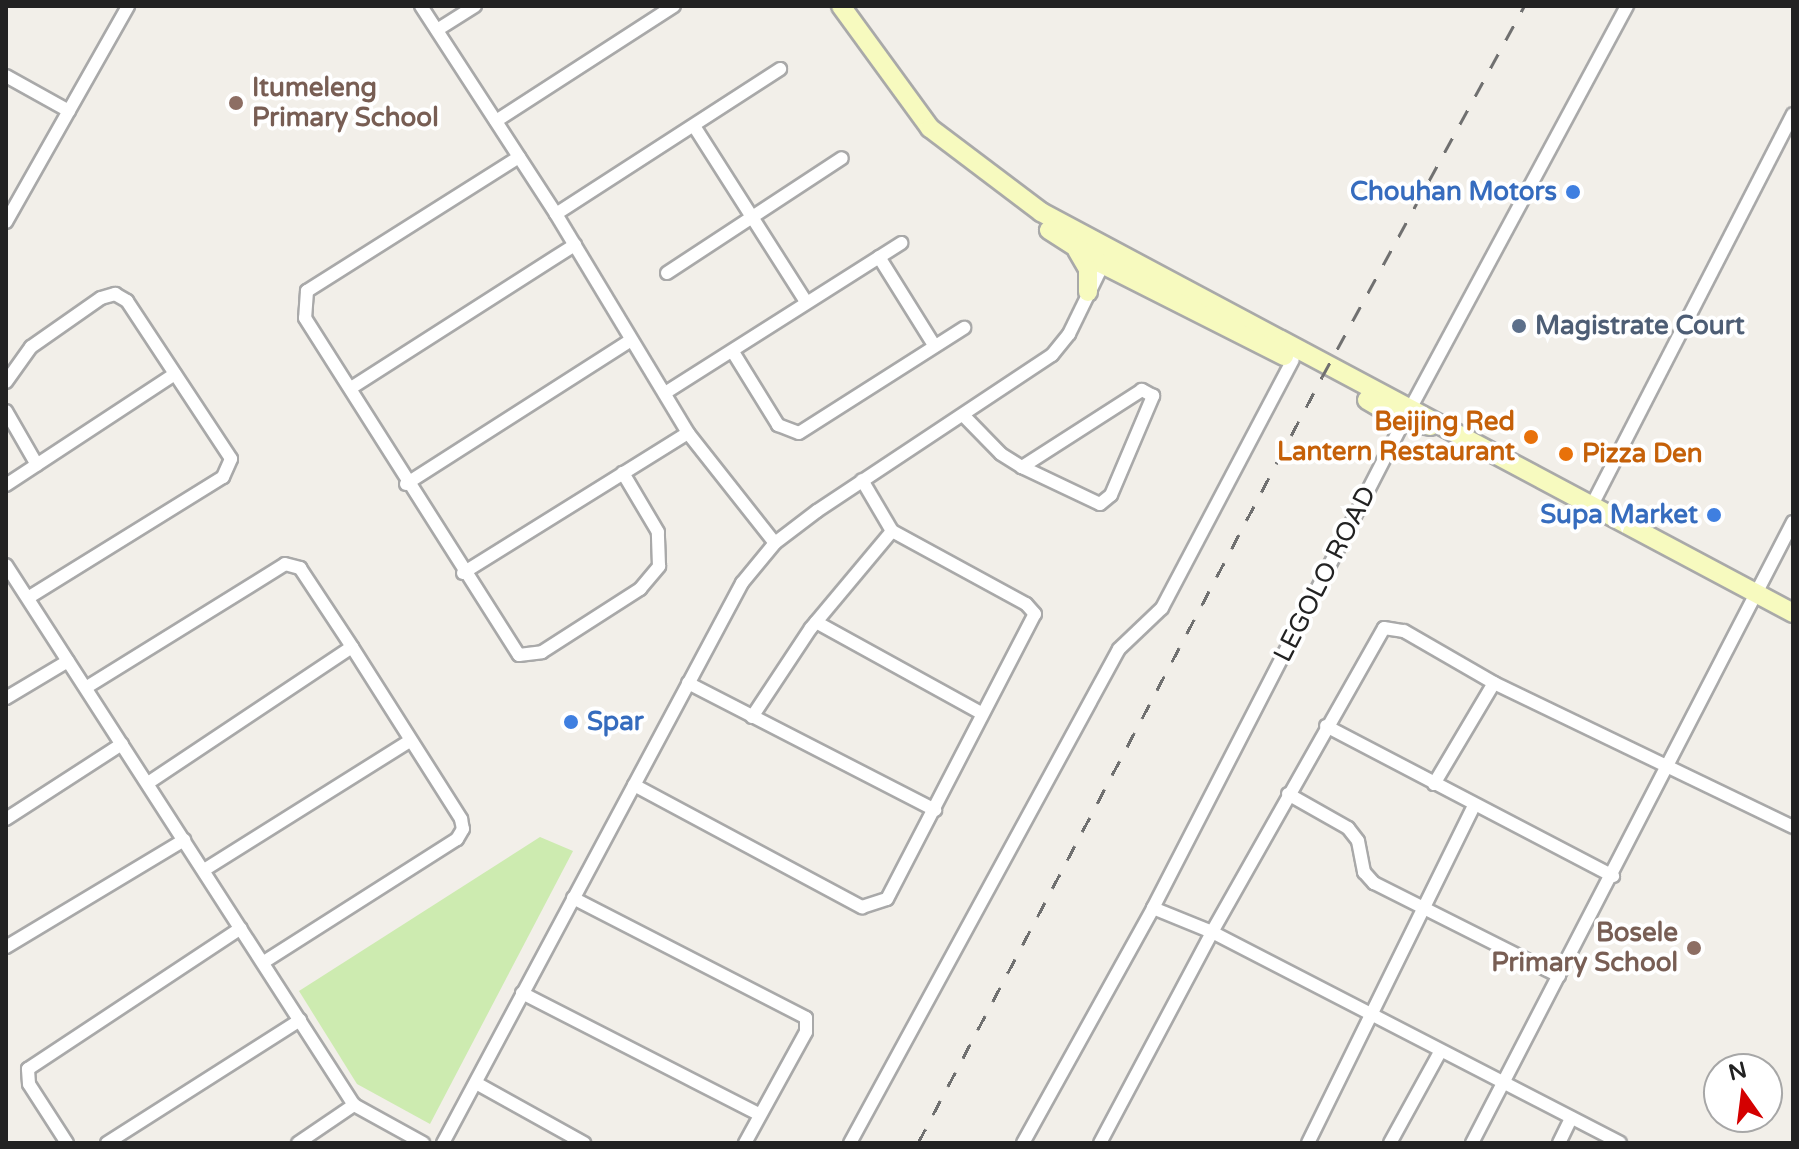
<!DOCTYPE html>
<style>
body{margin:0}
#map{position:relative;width:1799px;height:1149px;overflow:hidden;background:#f2efe9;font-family:"Varela Round",sans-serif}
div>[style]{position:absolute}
.grass>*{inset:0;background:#cdebb0}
.roads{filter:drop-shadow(2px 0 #a9a9a9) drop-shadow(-2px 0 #a9a9a9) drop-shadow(0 2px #a9a9a9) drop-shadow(0 -2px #a9a9a9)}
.minor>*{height:12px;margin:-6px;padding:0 6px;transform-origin:6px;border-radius:6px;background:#fff}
.secondary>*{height:18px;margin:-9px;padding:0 9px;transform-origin:9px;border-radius:9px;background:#f7fabf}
.rail>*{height:3px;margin-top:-1.5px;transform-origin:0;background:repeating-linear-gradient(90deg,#707070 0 16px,transparent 0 32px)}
.dots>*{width:22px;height:22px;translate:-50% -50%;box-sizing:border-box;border:4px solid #fff;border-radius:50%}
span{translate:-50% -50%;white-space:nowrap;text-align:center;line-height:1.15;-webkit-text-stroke:8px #fff;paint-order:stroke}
.education-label{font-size:26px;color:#785e54;font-weight:700}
.left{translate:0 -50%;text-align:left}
.right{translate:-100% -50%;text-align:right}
.shop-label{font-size:26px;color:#366cbe;font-weight:700}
.service-label{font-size:26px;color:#4e5e75;font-weight:700}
.food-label{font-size:26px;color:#c56008;font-weight:700}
.street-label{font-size:26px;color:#222}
.frame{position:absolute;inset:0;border:8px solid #222;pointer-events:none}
.north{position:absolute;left:1703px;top:1053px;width:80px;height:80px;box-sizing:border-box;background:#fff;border:2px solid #a7a7a7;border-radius:50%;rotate:346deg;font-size:22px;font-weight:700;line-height:32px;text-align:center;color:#222}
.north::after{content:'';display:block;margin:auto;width:28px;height:36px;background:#d40000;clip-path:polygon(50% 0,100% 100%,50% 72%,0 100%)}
</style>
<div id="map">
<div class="grass">
<div style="clip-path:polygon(540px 837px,573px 851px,430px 1124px,357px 1084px,299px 991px)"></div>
</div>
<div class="roads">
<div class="minor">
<div style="left:421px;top:6px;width:248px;rotate:57deg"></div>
<div style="left:556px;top:214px;width:256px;rotate:58.9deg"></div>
<div style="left:688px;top:433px;width:140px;rotate:51.7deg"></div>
<div style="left:437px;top:30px;width:45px;rotate:-32.3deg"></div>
<div style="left:6px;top:76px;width:72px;rotate:29.1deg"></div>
<div style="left:496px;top:121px;width:212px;rotate:-32.9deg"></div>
<div style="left:694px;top:126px;width:209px;rotate:57.5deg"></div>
<div style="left:519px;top:157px;width:251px;rotate:147.7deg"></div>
<div style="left:307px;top:291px;width:27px;rotate:94deg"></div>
<div style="left:305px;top:318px;width:399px;rotate:57.6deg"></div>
<div style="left:519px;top:655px;width:23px;rotate:-7deg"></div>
<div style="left:542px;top:652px;width:117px;rotate:-32.7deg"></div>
<div style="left:640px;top:589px;width:30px;rotate:-50deg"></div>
<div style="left:659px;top:566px;width:34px;rotate:-92deg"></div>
<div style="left:658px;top:532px;width:69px;rotate:-120.7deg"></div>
<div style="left:556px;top:214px;width:267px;rotate:-32.9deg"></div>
<div style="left:6px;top:222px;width:248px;rotate:-60.5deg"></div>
<div style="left:879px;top:257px;width:104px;rotate:58deg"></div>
<div style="left:667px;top:273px;width:209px;rotate:-33.3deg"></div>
<div style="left:733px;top:352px;width:86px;rotate:58.3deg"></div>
<div style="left:778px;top:425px;width:22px;rotate:21deg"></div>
<div style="left:799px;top:433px;width:196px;rotate:-32.5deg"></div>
<div style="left:6px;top:382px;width:43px;rotate:-54.5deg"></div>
<div style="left:31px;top:347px;width:85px;rotate:-35deg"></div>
<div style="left:101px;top:298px;width:15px;rotate:-16deg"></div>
<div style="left:115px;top:294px;width:14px;rotate:30deg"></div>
<div style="left:127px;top:301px;width:189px;rotate:56.6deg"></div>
<div style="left:231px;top:459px;width:20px;rotate:114deg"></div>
<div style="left:223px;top:477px;width:229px;rotate:148.2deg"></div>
<div style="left:351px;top:388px;width:266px;rotate:-32.6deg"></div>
<div style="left:665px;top:393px;width:280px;rotate:-32.4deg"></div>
<div style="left:6px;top:411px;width:62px;rotate:60.1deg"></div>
<div style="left:963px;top:415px;width:54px;rotate:45.7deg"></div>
<div style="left:1001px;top:454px;width:25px;rotate:32deg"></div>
<div style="left:1022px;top:467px;width:86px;rotate:25.4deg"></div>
<div style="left:1100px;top:504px;width:14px;rotate:-39deg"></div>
<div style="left:1111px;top:495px;width:108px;rotate:-67deg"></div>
<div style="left:1153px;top:396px;width:13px;rotate:-151deg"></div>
<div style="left:1142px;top:390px;width:143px;rotate:147.3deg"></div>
<div style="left:406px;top:484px;width:267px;rotate:-32.6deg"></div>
<div style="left:6px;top:485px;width:202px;rotate:-33.3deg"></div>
<div style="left:1590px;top:509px;width:444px;rotate:-62.8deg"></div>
<div style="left:6px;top:565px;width:642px;rotate:57.2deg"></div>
<div style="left:354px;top:1105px;width:79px;rotate:28.8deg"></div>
<div style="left:463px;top:573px;width:265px;rotate:-31.9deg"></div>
<div style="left:816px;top:622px;width:188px;rotate:28.9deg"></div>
<div style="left:688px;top:683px;width:278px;rotate:27.2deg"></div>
<div style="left:87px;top:687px;width:233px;rotate:-31.8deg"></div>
<div style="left:285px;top:564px;width:16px;rotate:15deg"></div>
<div style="left:300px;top:568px;width:95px;rotate:56.6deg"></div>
<div style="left:352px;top:647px;width:204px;rotate:57.6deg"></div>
<div style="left:461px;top:819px;width:10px;rotate:79deg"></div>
<div style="left:463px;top:829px;width:12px;rotate:121deg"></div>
<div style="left:457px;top:839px;width:229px;rotate:147.5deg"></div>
<div style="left:6px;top:698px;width:72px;rotate:-30.8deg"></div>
<div style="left:752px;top:717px;width:107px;rotate:-56.5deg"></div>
<div style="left:811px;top:628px;width:126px;rotate:-50.1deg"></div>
<div style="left:1326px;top:726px;width:324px;rotate:27.6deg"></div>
<div style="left:148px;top:783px;width:245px;rotate:-33.7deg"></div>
<div style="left:1434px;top:784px;width:117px;rotate:-59.3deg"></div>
<div style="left:634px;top:785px;width:259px;rotate:28.2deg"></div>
<div style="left:862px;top:907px;width:26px;rotate:-18deg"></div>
<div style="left:887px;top:899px;width:321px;rotate:-62.6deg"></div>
<div style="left:1035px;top:614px;width:13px;rotate:-132deg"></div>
<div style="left:1026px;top:604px;width:153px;rotate:-151.4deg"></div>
<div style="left:892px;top:531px;width:59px;rotate:-120.5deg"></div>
<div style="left:1288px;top:794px;width:69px;rotate:29.5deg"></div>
<div style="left:1348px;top:828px;width:16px;rotate:52deg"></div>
<div style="left:1358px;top:841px;width:32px;rotate:79deg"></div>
<div style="left:1364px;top:872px;width:15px;rotate:48deg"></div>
<div style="left:1374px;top:883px;width:207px;rotate:26.7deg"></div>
<div style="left:6px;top:819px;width:138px;rotate:-32.9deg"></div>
<div style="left:204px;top:870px;width:243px;rotate:-32.1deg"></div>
<div style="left:573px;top:898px;width:262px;rotate:27.2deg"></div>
<div style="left:806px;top:1018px;width:14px;rotate:90deg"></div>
<div style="left:806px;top:1032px;width:127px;rotate:118.8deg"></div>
<div style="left:1153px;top:908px;width:64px;rotate:22.1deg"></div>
<div style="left:1212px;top:932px;width:459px;rotate:27.3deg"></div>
<div style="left:6px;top:947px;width:208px;rotate:-31deg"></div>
<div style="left:522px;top:993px;width:267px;rotate:27.1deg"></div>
<div style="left:476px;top:1083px;width:124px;rotate:29.1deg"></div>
<div style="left:67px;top:1143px;width:70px;rotate:-122.8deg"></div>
<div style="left:29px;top:1084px;width:15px;rotate:-94deg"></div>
<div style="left:28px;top:1069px;width:255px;rotate:-33.5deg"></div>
<div style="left:107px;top:1143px;width:229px;rotate:-32.5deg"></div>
<div style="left:298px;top:1143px;width:68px;rotate:-34.2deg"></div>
<div style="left:443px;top:1143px;width:635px;rotate:-61.9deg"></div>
<div style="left:742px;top:583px;width:52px;rotate:-50.5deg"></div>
<div style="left:775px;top:543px;width:53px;rotate:-37.3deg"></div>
<div style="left:817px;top:511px;width:282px;rotate:-33.6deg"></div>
<div style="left:1052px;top:355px;width:27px;rotate:-51deg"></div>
<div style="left:1069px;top:334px;width:85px;rotate:-64deg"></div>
<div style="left:850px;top:1143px;width:562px;rotate:-61.43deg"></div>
<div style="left:1119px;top:649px;width:59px;rotate:-43.6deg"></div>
<div style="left:1162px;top:608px;width:280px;rotate:-62.2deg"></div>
<div style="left:1023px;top:1143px;width:269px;rotate:-61deg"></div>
<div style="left:1153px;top:908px;width:561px;rotate:-62.75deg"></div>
<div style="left:1410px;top:409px;width:458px;rotate:-61.7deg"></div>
<div style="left:1100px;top:1143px;width:239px;rotate:-62deg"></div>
<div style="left:1212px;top:932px;width:349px;rotate:-60.5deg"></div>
<div style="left:1384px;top:628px;width:20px;rotate:9deg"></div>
<div style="left:1404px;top:631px;width:104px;rotate:30deg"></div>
<div style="left:1494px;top:683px;width:332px;rotate:25.7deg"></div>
<div style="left:1308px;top:1143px;width:377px;rotate:-63.8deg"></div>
<div style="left:1390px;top:1143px;width:104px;rotate:-61.2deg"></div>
<div style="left:1472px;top:1143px;width:699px;rotate:-62.67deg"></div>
<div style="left:1559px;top:1143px;width:28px;rotate:-64deg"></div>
</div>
<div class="secondary">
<div style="left:841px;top:6px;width:151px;rotate:53.9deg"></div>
<div style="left:930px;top:128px;width:139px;rotate:37.1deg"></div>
<div style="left:1041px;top:212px;width:852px;rotate:28.07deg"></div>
<div style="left:1049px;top:230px;width:63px;rotate:32.7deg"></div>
<div style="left:1102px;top:264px;width:204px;rotate:26.8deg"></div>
<div style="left:1077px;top:250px;width:22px;rotate:60deg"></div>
<div style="left:1088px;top:269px;width:23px;rotate:90deg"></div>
<div style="left:1367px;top:400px;width:42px;rotate:30.3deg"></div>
<div style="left:1403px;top:421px;width:28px;rotate:10deg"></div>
</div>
</div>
<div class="rail">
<div style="left:918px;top:1143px;width:866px;rotate:-62.19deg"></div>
<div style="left:1322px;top:377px;width:422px;rotate:-61.4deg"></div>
</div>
<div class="dots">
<div style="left:236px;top:103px;background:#8d6e63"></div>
<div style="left:1573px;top:192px;background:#3f7fe0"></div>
<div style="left:1519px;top:326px;background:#5c6f8a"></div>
<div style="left:1531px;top:437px;background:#e8710a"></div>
<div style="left:1566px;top:454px;background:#e8710a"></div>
<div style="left:1714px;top:515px;background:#3f7fe0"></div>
<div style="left:571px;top:722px;background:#3f7fe0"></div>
<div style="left:1694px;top:948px;background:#8d6e63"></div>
</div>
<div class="education-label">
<span class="left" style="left:252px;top:103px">Itumeleng<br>Primary School</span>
<span class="right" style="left:1678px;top:948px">Bosele<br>Primary School</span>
</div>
<div class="shop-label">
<span class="right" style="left:1557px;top:192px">Chouhan Motors</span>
<span class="right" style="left:1698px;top:515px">Supa Market</span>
<span class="left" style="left:587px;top:722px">Spar</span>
</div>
<div class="service-label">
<span class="left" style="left:1535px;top:326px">Magistrate Court</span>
</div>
<div class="food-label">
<span class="right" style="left:1515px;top:437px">Beijing Red<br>Lantern Restaurant</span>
<span class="left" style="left:1582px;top:454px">Pizza Den</span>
</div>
<div class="street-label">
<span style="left:1325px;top:574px;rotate:-63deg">LEGOLO ROAD</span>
</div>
<div class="frame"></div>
<div class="north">N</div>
</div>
